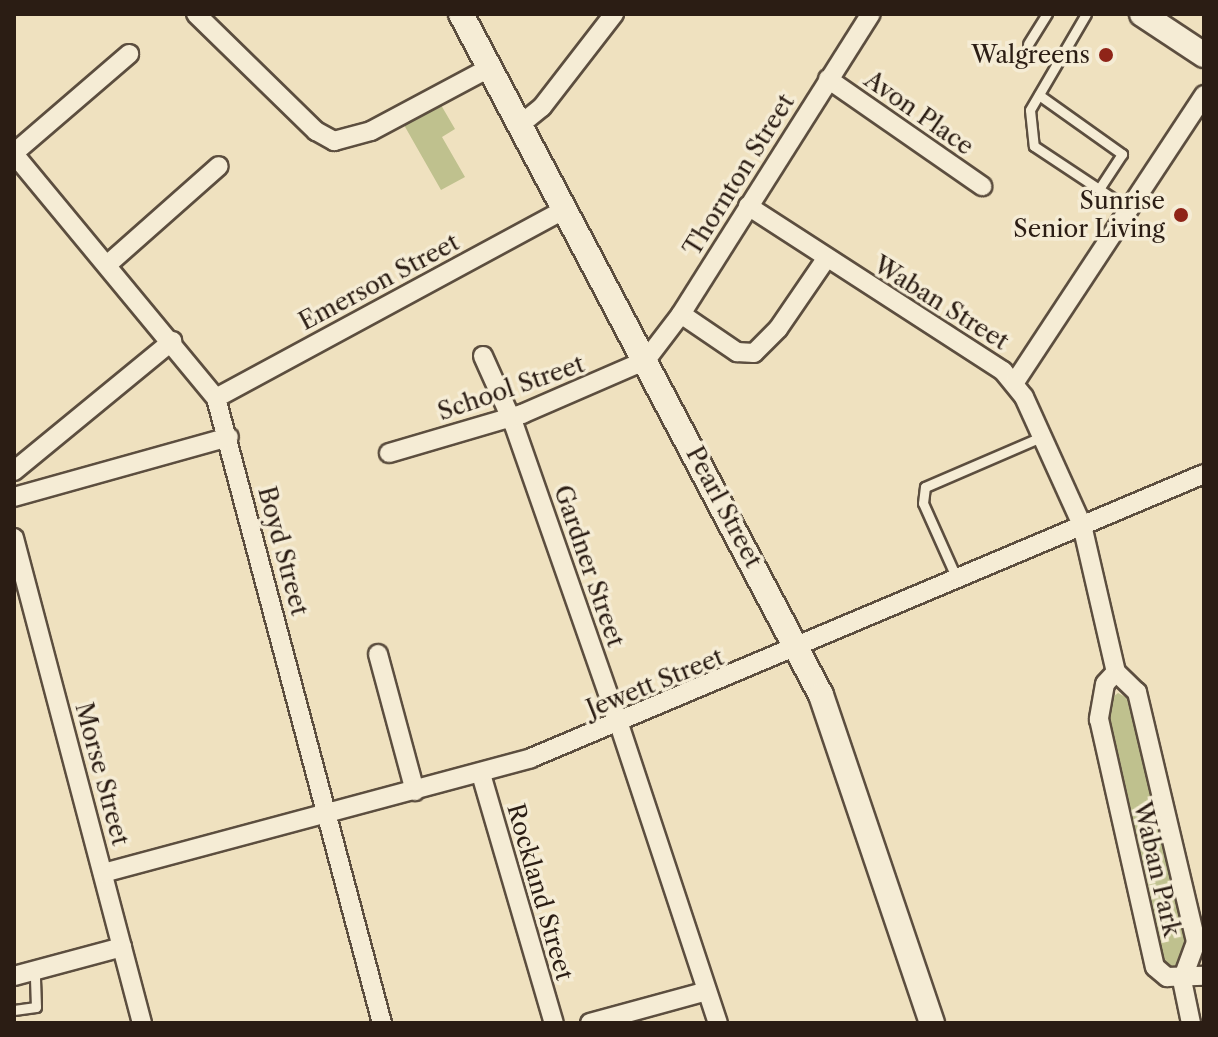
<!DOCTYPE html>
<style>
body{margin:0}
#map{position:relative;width:1218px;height:1037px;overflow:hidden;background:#efe1bf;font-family:"Libre Caslon Text",serif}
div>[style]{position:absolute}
.green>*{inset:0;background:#bfc18e}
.roads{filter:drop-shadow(2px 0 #5c4e3f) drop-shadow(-2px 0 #5c4e3f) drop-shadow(0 2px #5c4e3f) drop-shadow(0 -2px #5c4e3f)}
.lane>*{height:9px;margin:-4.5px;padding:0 4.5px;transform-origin:4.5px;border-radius:4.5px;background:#f5ecd5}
.street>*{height:18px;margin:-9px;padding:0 9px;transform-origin:9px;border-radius:9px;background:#f5ecd5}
.secondary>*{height:24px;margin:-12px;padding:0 12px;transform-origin:12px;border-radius:12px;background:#f5ecd5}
.dots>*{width:22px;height:22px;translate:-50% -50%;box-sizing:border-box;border:4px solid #f5ecd5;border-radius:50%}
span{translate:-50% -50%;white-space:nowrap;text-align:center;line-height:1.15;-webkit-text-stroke:7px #f5ecd5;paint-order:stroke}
.poi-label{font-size:24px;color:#2b1d14}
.right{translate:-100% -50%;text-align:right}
.street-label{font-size:24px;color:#2b1d14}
.frame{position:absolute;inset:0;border:16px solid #2b1d14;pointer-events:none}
</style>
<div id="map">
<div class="green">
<div style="clip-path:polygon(441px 105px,455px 129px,442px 137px,465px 177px,441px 190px,404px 125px)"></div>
<div style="clip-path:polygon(1118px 693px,1133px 701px,1188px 957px,1180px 970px,1168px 968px,1158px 959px,1104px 704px)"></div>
</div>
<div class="roads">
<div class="lane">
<div style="left:1086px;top:14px;width:111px;rotate:120.3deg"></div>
<div style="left:1030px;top:110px;width:36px;rotate:84deg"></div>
<div style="left:1034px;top:146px;width:114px;rotate:33.6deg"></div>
<div style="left:1028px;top:44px;width:36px;rotate:-58deg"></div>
<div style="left:1039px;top:95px;width:102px;rotate:35.4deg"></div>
<div style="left:1122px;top:154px;width:42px;rotate:123.3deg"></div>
<div style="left:957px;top:579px;width:83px;rotate:-114.1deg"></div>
<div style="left:923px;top:503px;width:16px;rotate:-83deg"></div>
<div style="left:925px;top:487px;width:126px;rotate:-23.3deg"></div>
<div style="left:14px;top:1010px;width:22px;rotate:-8deg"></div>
<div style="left:36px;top:1007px;width:37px;rotate:-92deg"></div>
</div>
<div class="street">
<div style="left:196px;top:14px;width:168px;rotate:44.3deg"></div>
<div style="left:316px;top:131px;width:21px;rotate:29deg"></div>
<div style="left:334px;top:141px;width:38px;rotate:-15deg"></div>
<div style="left:371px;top:131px;width:136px;rotate:-28.1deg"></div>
<div style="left:828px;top:79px;width:188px;rotate:34.8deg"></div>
<div style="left:521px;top:124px;width:27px;rotate:-39deg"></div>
<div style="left:542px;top:107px;width:118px;rotate:-52.3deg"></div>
<div style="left:14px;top:153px;width:152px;rotate:-40.7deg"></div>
<div style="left:14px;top:154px;width:317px;rotate:50.4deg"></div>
<div style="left:216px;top:398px;width:647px;rotate:75.13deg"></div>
<div style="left:748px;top:206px;width:304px;rotate:32.9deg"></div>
<div style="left:1003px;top:371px;width:33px;rotate:51deg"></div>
<div style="left:1024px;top:397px;width:141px;rotate:65.6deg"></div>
<div style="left:1082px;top:525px;width:151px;rotate:77deg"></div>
<div style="left:1116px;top:672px;width:29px;rotate:44deg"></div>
<div style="left:1137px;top:692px;width:257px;rotate:76.7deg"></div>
<div style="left:1196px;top:942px;width:40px;rotate:110.2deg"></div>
<div style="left:107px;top:265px;width:149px;rotate:-41.5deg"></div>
<div style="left:681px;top:314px;width:68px;rotate:34.2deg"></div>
<div style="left:737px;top:352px;width:17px;rotate:3deg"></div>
<div style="left:754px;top:353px;width:34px;rotate:-45deg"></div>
<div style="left:778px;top:329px;width:85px;rotate:-55.6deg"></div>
<div style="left:483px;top:356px;width:76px;rotate:65.8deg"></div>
<div style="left:514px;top:425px;width:317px;rotate:70.7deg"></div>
<div style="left:619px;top:724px;width:315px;rotate:71.7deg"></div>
<div style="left:1015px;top:382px;width:344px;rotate:-56.6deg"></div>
<div style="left:216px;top:398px;width:398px;rotate:-28.4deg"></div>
<div style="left:389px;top:453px;width:139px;rotate:-16.3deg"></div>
<div style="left:522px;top:414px;width:135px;rotate:-23.5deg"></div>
<div style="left:646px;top:360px;width:58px;rotate:-52.7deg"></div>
<div style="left:681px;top:314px;width:355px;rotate:-57.7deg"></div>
<div style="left:14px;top:471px;width:205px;rotate:-39.4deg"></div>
<div style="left:14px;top:497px;width:223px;rotate:-15.6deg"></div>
<div style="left:14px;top:538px;width:502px;rotate:75.22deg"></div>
<div style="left:378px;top:654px;width:142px;rotate:74.9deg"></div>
<div style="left:1116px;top:672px;width:16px;rotate:133deg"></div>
<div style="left:1105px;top:684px;width:36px;rotate:100deg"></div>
<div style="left:1099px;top:719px;width:254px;rotate:77.3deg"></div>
<div style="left:1155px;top:967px;width:16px;rotate:40deg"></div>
<div style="left:1167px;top:977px;width:37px;rotate:-2deg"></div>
<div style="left:481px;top:774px;width:259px;rotate:73.7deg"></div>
<div style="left:103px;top:873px;width:443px;rotate:-15deg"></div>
<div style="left:531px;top:758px;width:730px;rotate:-22.88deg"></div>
<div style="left:14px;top:976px;width:112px;rotate:-15deg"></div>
<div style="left:1182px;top:980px;width:44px;rotate:78.2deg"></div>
<div style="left:590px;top:1023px;width:121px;rotate:-15.3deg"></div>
</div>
<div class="secondary">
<div style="left:461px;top:14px;width:770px;rotate:62.14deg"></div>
<div style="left:821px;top:695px;width:346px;rotate:71.3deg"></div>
<div style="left:1142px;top:14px;width:74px;rotate:33.5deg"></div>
</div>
</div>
<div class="dots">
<div style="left:1106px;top:55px;background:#8f2418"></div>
<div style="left:1181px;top:215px;background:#8f2418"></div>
</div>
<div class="poi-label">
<span class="right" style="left:1090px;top:55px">Walgreens</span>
<span class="right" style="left:1165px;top:215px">Sunrise<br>Senior Living</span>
</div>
<div class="street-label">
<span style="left:919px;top:113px;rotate:35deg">Avon Place</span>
<span style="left:739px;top:175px;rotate:-58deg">Thornton Street</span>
<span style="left:379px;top:282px;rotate:-28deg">Emerson Street</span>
<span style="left:941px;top:303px;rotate:32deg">Waban Street</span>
<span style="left:511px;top:388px;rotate:-19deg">School Street</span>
<span style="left:724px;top:507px;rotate:62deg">Pearl Street</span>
<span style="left:283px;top:551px;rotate:75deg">Boyd Street</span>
<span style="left:589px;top:566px;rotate:71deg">Gardner Street</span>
<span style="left:655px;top:683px;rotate:-22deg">Jewett Street</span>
<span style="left:102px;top:774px;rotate:75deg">Morse Street</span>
<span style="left:1157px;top:869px;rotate:77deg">Waban Park</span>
<span style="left:540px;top:892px;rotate:74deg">Rockland Street</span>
</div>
<div class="frame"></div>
</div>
